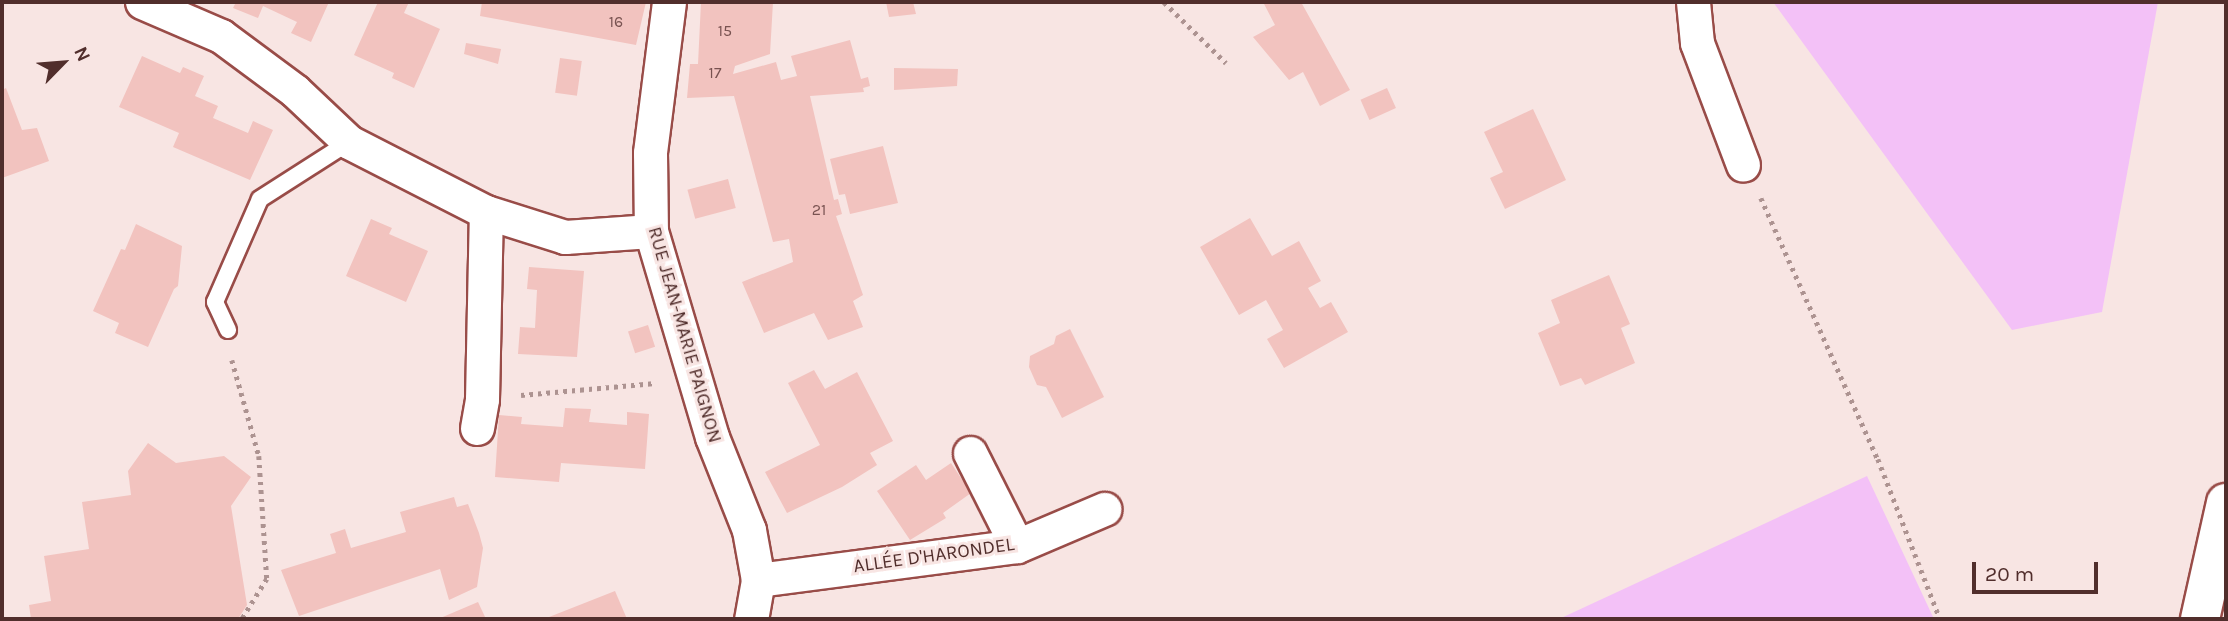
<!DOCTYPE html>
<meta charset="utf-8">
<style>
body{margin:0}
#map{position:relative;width:2228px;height:621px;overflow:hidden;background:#f8e5e3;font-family:Karla,sans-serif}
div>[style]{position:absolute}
.green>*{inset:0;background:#f3c1f7}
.building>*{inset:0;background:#f2c3bf;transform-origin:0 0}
.path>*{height:4.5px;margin-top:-2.25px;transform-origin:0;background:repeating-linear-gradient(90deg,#ad9391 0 3.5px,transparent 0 8.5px)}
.roads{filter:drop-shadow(2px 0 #994c48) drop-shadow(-2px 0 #994c48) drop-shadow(0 2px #994c48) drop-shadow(0 -2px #994c48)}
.lane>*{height:16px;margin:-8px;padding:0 8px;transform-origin:8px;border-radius:8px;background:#fff}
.street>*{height:33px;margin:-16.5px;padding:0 16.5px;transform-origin:16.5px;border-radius:16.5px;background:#fff}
.primary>*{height:38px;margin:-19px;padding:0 19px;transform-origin:19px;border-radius:19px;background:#fff}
span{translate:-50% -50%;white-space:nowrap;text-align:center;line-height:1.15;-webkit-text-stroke:6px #f8e5e3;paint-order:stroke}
.number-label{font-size:16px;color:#795351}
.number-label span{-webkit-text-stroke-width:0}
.street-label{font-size:19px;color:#512e2c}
.frame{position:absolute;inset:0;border:4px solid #512e2c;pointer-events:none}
.north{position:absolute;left:28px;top:28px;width:70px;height:70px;-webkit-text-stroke:5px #f8e5e3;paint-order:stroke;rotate:65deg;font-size:19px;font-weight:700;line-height:28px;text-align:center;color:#512e2c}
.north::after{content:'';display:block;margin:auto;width:24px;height:32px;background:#512e2c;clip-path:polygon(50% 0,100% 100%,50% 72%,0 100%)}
.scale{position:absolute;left:1972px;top:562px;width:126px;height:32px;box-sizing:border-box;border:4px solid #512e2c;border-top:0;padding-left:9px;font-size:21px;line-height:24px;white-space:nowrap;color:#512e2c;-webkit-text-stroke:5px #f8e5e3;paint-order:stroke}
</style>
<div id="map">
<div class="green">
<div style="clip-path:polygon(1773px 2px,2158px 2px,2102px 312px,2012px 330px)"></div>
<div style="clip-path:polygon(1867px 476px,1934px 619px,1559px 619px)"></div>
</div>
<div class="building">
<div style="clip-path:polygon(236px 2px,329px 2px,311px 42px,291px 33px,297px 22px,263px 6px,258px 18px,233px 8px)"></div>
<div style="clip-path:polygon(378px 2px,409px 2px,404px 13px,440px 29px,414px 88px,392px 78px,394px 73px,354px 55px)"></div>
<div style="clip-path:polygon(482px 2px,646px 2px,636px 45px,480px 16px)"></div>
<div style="clip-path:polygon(701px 2px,773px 2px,770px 54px,735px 66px,733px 74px,776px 62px,781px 80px,797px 76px,791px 56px,850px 40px,861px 79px,868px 77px,870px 86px,863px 88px,864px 92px,810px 96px,834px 200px,838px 199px,842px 214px,836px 216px,863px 295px,853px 301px,863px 327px,828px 340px,814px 313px,764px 333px,742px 282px,793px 262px,789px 239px,773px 242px,734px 96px,687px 98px,690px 64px,698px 64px)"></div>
<div style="clip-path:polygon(886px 2px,913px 2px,916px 14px,889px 17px)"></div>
<div style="clip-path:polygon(1263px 2px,1301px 2px,1350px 90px,1320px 106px,1303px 72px,1289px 80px,1253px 37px,1275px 25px)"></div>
<div style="clip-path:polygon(466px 43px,501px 49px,498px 64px,464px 54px)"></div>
<div style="clip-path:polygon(142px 56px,180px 73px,183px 67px,204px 76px,195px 96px,218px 106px,213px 118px,248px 133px,253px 121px,273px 130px,250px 180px,173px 147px,179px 133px,119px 107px)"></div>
<div style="left:560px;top:58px;width:22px;height:35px;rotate:8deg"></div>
<div style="clip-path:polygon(894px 68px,958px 69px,957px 86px,894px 90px)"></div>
<div style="clip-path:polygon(6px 88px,22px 130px,37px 128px,49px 161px,2px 178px,2px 90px)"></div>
<div style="left:1387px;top:88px;width:22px;height:29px;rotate:66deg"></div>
<div style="clip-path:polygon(1533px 109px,1566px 180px,1505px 209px,1490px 178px,1503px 172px,1484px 132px)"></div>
<div style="clip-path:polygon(883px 146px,898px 203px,850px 214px,845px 194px,839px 195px,830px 159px)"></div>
<div style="left:728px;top:179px;width:30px;height:42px;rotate:75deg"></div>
<div style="clip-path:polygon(1250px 218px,1272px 256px,1299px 241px,1321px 281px,1308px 288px,1320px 308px,1331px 302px,1348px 332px,1284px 368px,1267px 339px,1283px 330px,1266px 300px,1239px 315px,1200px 247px)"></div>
<div style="clip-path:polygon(371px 219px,392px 228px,389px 234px,428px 251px,406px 302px,346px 276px)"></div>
<div style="clip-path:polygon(136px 224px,182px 246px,178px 286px,174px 289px,148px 347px,115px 333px,119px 323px,93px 311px,121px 249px,125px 250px)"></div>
<div style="clip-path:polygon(529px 267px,584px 271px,577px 357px,518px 354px,520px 327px,535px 328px,537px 290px,527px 289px)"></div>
<div style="clip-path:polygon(1609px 275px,1630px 324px,1621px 328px,1635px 363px,1585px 385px,1581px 378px,1560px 386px,1538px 333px,1560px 323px,1551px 300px)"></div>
<div style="left:648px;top:325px;width:23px;height:21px;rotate:72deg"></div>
<div style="clip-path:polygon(1070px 329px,1104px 397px,1062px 418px,1046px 387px,1037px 385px,1029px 367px,1030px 356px,1054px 344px,1056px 336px)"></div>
<div style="clip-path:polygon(814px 370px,825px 389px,857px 372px,893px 441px,870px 453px,877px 465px,842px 487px,787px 513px,765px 472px,820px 445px,788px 383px)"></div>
<div style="clip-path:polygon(565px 408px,591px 409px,589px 422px,627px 425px,627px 412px,649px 414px,645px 469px,561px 463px,559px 482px,495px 477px,499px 415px,522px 417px,521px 424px,563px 427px)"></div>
<div style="clip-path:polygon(148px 443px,176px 463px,224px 456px,251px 477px,231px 506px,247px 605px,238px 619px,31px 619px,29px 605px,51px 601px,44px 556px,89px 549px,82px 502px,131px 495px,128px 471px)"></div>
<div style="clip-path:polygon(951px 463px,971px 493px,943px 513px,946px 518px,910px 540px,877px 491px,916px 465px,926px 480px)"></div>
<div style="clip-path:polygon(454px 497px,457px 507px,468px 504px,479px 533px,483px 548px,477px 587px,449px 600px,440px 569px,299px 616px,281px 570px,336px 553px,330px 534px,345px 529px,351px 548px,406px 532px,400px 512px)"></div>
<div style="clip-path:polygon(615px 591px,627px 619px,544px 619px)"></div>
<div style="clip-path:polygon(478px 602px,486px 619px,438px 619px)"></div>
</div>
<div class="path">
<div style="left:1164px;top:2px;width:87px;rotate:44.5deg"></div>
<div style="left:1761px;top:198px;width:286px;rotate:65.9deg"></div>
<div style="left:1878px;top:459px;width:172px;rotate:68.8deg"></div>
<div style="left:232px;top:360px;width:100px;rotate:74.3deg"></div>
<div style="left:259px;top:456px;width:123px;rotate:86.3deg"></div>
<div style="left:267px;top:579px;width:47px;rotate:122deg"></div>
<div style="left:521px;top:395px;width:135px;rotate:-5.1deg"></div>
</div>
<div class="roads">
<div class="lane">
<div style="left:228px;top:330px;width:31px;rotate:-115deg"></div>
<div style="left:215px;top:302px;width:112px;rotate:-66.4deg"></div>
<div style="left:260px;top:199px;width:106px;rotate:-32.6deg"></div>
</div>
<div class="street">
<div style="left:142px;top:2px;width:86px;rotate:23.3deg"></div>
<div style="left:221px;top:36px;width:92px;rotate:36.6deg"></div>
<div style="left:295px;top:91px;width:74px;rotate:43.4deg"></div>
<div style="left:349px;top:142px;width:154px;rotate:27.1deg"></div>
<div style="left:486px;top:212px;width:83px;rotate:17.6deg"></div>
<div style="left:565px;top:237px;width:86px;rotate:-4deg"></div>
<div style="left:669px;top:2px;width:152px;rotate:97.2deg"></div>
<div style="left:650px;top:153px;width:78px;rotate:89.3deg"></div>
<div style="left:651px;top:231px;width:215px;rotate:73.5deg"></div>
<div style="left:712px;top:437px;width:100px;rotate:68.3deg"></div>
<div style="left:749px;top:530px;width:51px;rotate:79.8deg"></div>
<div style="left:758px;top:580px;width:40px;rotate:100deg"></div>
<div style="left:1693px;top:2px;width:41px;rotate:84.4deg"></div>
<div style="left:1697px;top:43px;width:130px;rotate:69.3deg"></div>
<div style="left:477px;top:428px;width:29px;rotate:-80deg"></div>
<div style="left:482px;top:399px;width:187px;rotate:-88.8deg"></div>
<div style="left:970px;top:453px;width:104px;rotate:63.2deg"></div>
<div style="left:758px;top:580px;width:261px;rotate:-7.5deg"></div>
<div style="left:1017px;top:546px;width:95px;rotate:-23deg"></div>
</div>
<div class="primary">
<div style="left:2200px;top:619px;width:119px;rotate:-77.4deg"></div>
</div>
</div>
<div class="number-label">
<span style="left:616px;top:22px">16</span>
<span style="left:725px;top:31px">15</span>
<span style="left:715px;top:73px">17</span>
<span style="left:819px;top:210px">21</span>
</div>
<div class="street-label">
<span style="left:684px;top:335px;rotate:74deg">RUE JEAN-MARIE PAIGNON</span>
<span style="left:934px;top:556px;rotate:-8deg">ALLÉE D'HARONDEL</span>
</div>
<div class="frame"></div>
<div class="north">N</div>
<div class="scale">20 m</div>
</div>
